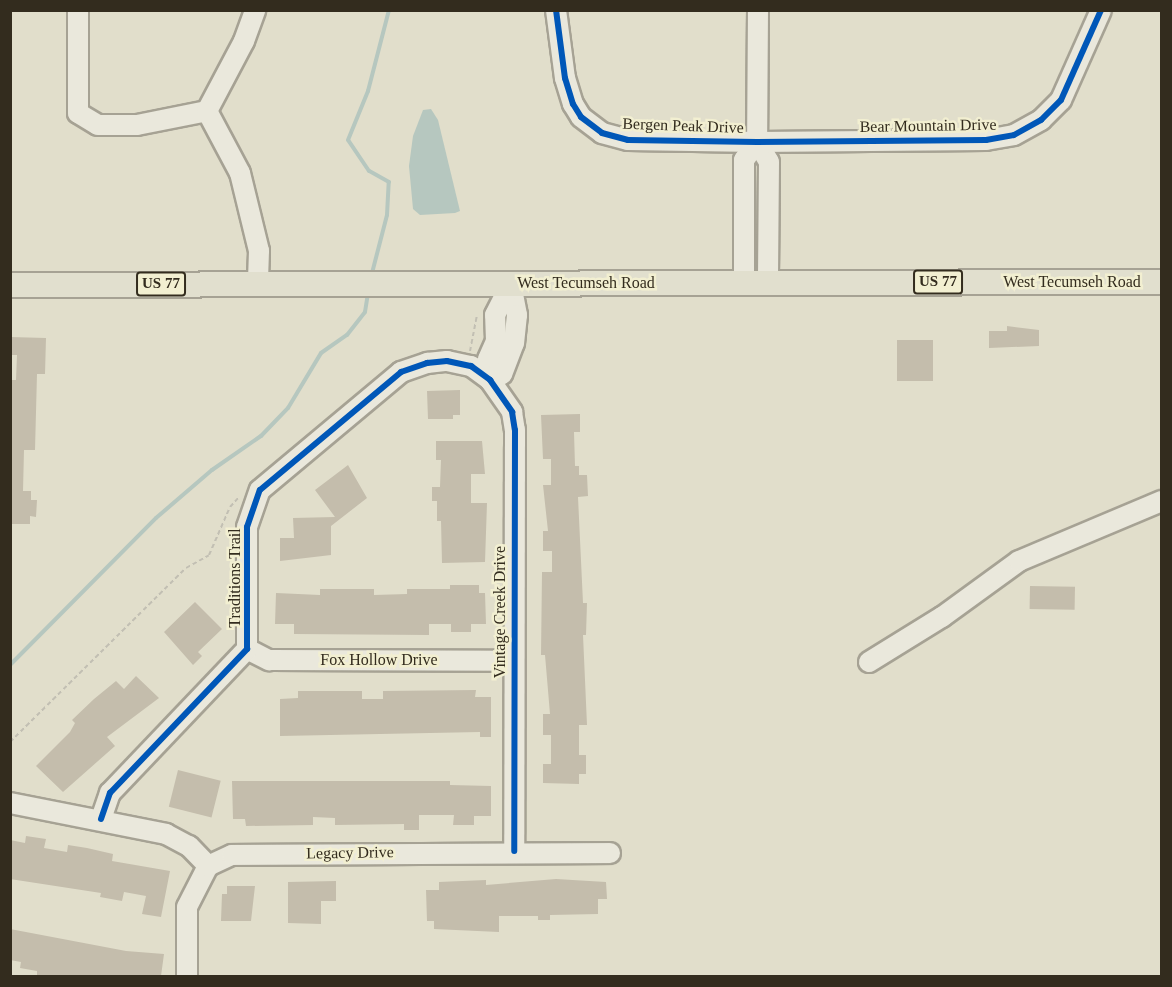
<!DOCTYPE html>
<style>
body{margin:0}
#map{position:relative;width:1172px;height:987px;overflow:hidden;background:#e1decb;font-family:"Times New Roman",serif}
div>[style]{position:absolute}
.water>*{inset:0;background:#b6c7bf}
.stream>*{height:4px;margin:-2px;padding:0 2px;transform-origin:2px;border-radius:2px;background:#b6c7bf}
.building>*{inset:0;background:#c4bdac;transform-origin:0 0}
.path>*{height:2px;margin-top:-1px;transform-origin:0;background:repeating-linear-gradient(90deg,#c2bfb3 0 4.5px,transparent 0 7.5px)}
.roads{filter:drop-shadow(2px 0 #a6a294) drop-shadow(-2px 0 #a6a294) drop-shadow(0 2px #a6a294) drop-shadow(0 -2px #a6a294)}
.minor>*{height:20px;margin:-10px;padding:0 10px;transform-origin:10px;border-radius:10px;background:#eae8dc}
.major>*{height:24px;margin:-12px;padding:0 12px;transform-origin:12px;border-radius:12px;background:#e1dfce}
.cycleway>*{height:6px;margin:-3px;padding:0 3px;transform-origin:3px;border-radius:3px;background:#0057b8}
span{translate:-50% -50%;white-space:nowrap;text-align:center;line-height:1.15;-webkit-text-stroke:5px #f2efd1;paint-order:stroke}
.shield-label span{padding:2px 4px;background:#f2efd1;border:2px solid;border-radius:4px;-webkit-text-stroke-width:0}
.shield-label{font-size:15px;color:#332c1e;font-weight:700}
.street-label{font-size:16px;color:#332c1e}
.frame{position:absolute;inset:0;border:12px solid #332c1e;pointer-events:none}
</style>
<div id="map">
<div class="water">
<div style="clip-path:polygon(431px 109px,438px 120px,460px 211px,455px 213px,420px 215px,413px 209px,409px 166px,413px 136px,423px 110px)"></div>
</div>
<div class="stream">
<div style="left:371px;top:277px;width:64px;rotate:-75.5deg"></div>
<div style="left:387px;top:215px;width:33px;rotate:-87deg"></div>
<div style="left:389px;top:182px;width:23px;rotate:-151deg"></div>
<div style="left:369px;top:171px;width:37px;rotate:-124deg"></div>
<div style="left:348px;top:140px;width:53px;rotate:-67.8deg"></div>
<div style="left:368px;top:91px;width:84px;rotate:-75.5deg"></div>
<div style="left:10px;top:665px;width:207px;rotate:-45.2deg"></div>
<div style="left:156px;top:518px;width:74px;rotate:-40.6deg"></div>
<div style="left:212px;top:470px;width:60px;rotate:-34.8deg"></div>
<div style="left:261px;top:436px;width:39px;rotate:-46deg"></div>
<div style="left:288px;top:408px;width:64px;rotate:-59deg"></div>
<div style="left:321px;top:353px;width:32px;rotate:-35deg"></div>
<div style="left:347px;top:335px;width:29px;rotate:-52deg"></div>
<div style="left:365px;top:312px;width:19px;rotate:-81deg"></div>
</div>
<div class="building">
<div style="clip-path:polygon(1007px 326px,1039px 330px,1039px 346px,989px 348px,989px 331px,1007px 331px)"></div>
<div style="clip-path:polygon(10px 337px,46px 338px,45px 374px,37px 374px,35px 450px,24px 450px,23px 491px,31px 491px,31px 500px,37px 500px,36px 517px,30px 516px,30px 524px,10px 524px,10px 380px,16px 380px,17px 355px,10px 355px)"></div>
<div style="left:897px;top:340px;width:36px;height:41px"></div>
<div style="clip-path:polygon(460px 390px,460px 415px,453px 415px,453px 419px,428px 419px,427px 391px)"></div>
<div style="clip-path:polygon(580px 414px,580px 432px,574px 432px,575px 466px,579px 466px,579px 475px,587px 475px,588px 496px,578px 497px,583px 603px,587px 603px,586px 635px,583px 635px,587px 725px,579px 725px,579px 755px,586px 755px,586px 774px,579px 774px,579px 784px,543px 783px,543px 764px,551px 764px,551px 735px,543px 735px,543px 714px,550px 714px,545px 655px,541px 655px,542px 572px,552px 572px,552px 551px,543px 551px,543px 531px,548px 531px,543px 485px,551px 485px,551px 459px,543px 459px,541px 415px)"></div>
<div style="clip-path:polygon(436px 441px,482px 441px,485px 474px,471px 474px,471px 503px,487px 503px,485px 562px,442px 563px,441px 521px,437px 521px,437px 501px,432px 501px,432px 487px,440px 487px,441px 460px,436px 460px)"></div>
<div style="clip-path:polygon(348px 465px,367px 498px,331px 526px,331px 555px,280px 561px,280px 538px,294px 538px,293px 518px,335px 517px,315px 490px)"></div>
<div style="clip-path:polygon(450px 585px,479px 585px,479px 593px,485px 593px,486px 624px,471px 624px,471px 632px,451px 632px,451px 624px,429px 624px,429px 635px,294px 634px,294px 624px,275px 624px,276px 593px,320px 595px,320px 589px,374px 589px,374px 595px,407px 594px,407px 589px,450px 589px)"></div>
<div style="left:1030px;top:586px;width:45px;height:23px;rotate:1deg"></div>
<div style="clip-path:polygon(195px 602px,222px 629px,198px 652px,202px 656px,193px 665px,164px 632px)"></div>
<div style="clip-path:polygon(136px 676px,159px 698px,107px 737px,115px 746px,63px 792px,36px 766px,70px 732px,75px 723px,72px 720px,94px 699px,116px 681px,124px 689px)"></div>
<div style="clip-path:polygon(476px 690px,475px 697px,491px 697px,491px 737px,480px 737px,480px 732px,280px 736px,280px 699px,298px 698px,298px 691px,362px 691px,362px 699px,383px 699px,383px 691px)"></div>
<div style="left:178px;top:770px;width:44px;height:38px;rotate:14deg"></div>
<div style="clip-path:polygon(232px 781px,450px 781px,450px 785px,491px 786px,491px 816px,474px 816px,474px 825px,453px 825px,454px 815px,419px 815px,419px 830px,404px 830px,404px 824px,335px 825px,335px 818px,313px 817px,313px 825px,246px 826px,245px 819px,233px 819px)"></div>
<div style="clip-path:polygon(26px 836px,46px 839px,44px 848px,67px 852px,68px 845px,87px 848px,113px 854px,112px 861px,170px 871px,161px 917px,142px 914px,146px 896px,124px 892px,122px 901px,100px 897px,101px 893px,10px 879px,10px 840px,25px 843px)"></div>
<div style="clip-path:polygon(556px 879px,606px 882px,607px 899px,598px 899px,598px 914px,550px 915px,550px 920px,538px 920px,538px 916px,499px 916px,499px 932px,434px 929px,434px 921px,427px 921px,426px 890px,439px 890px,439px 882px,486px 880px,486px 885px)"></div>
<div style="clip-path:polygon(336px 881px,336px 901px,321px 901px,321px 924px,288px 923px,288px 882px)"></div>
<div style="clip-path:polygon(227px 886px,255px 886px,251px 921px,221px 921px,222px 894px,227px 894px)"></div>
<div style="clip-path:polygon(10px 929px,126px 951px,164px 954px,161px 976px,37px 976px,37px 971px,20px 968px,21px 962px,10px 960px)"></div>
</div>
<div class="path">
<div style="left:470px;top:351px;width:37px;rotate:-79deg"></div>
<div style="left:10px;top:742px;width:247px;rotate:-44.7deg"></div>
<div style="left:186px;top:568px;width:26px;rotate:-29deg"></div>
<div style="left:209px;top:555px;width:52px;rotate:-66.4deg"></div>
<div style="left:230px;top:507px;width:12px;rotate:-48deg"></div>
</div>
<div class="roads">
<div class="minor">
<div style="left:78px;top:10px;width:103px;rotate:90deg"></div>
<div style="left:78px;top:113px;width:23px;rotate:31deg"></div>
<div style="left:98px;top:125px;width:39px"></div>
<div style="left:137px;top:125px;width:71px;rotate:-11.3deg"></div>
<div style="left:556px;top:10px;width:69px;rotate:82.5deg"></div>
<div style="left:565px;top:78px;width:27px;rotate:73deg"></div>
<div style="left:573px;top:104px;width:15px;rotate:58deg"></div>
<div style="left:581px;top:117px;width:26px;rotate:37deg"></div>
<div style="left:602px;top:133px;width:27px;rotate:15deg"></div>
<div style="left:628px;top:140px;width:129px;rotate:0.9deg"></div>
<div style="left:757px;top:142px;width:229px;rotate:-0.5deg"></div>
<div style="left:986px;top:140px;width:28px;rotate:-10deg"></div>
<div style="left:1014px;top:135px;width:31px;rotate:-29deg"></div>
<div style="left:1041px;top:120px;width:28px;rotate:-45deg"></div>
<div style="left:1061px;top:100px;width:98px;rotate:-66deg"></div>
<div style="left:758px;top:10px;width:132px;rotate:90.4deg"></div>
<div style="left:757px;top:142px;width:23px;rotate:59deg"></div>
<div style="left:769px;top:162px;width:121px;rotate:90.5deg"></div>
<div style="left:207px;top:111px;width:70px;rotate:62deg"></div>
<div style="left:240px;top:173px;width:80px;rotate:76.3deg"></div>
<div style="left:259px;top:251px;width:33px;rotate:92deg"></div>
<div style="left:207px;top:111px;width:79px;rotate:-62.1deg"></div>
<div style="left:244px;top:41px;width:33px;rotate:-70deg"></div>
<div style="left:744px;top:283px;width:123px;rotate:-90deg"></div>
<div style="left:744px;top:160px;width:22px;rotate:-54deg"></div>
<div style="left:511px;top:284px;width:32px;rotate:79deg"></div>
<div style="left:517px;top:315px;width:28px;rotate:96deg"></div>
<div style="left:514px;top:343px;width:33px;rotate:111deg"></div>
<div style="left:502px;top:374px;width:13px;rotate:153deg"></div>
<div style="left:490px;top:380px;width:21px;rotate:-95deg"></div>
<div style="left:488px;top:359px;width:20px;rotate:-66deg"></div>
<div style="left:496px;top:341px;width:26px;rotate:-92deg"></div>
<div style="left:495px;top:315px;width:35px;rotate:-63deg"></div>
<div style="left:247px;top:649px;width:25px;rotate:27deg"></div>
<div style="left:269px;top:660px;width:245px;rotate:0.2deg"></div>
<div style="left:869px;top:662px;width:86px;rotate:-31.7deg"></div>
<div style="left:942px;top:617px;width:95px;rotate:-36deg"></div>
<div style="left:1019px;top:561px;width:155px;rotate:-22.8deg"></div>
<div style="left:10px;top:803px;width:159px;rotate:11.2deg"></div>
<div style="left:166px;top:834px;width:26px;rotate:28deg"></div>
<div style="left:189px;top:846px;width:28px;rotate:46deg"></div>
<div style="left:101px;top:819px;width:28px;rotate:-71deg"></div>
<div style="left:110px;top:793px;width:199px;rotate:-46.4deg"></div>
<div style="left:247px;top:649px;width:122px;rotate:-90deg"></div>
<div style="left:247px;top:527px;width:39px;rotate:-71deg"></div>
<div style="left:260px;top:490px;width:184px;rotate:-39.9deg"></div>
<div style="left:401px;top:372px;width:28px;rotate:-19deg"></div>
<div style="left:427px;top:363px;width:20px;rotate:-6deg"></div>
<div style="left:447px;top:361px;width:25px;rotate:12deg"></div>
<div style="left:471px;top:366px;width:24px;rotate:36deg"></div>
<div style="left:490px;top:380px;width:39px;rotate:55deg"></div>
<div style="left:512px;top:412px;width:18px;rotate:81deg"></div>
<div style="left:515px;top:430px;width:421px;rotate:90.1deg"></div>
<div style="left:187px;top:976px;width:69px;rotate:-90deg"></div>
<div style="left:187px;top:907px;width:46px;rotate:-62.9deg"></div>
<div style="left:208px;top:866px;width:26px;rotate:-25deg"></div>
<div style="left:232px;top:855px;width:378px;rotate:-0.3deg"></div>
</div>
<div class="major">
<div style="left:10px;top:285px;width:1152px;rotate:-0.15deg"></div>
</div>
</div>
<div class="cycleway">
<div style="left:556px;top:10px;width:69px;rotate:82.5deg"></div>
<div style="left:565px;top:78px;width:27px;rotate:73deg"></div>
<div style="left:573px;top:104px;width:15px;rotate:58deg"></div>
<div style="left:581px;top:117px;width:26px;rotate:37deg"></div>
<div style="left:602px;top:133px;width:27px;rotate:15deg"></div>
<div style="left:628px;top:140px;width:129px;rotate:0.9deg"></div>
<div style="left:757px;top:142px;width:229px;rotate:-0.5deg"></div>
<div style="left:986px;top:140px;width:28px;rotate:-10deg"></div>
<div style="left:1014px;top:135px;width:31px;rotate:-29deg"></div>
<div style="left:1041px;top:120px;width:28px;rotate:-45deg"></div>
<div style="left:1061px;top:100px;width:98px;rotate:-66deg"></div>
<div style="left:101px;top:819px;width:28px;rotate:-71deg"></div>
<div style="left:110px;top:793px;width:199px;rotate:-46.4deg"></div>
<div style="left:247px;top:649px;width:122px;rotate:-90deg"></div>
<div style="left:247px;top:527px;width:39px;rotate:-71deg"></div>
<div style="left:260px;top:490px;width:184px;rotate:-39.9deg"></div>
<div style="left:401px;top:372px;width:28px;rotate:-19deg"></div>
<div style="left:427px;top:363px;width:20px;rotate:-6deg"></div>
<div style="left:447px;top:361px;width:25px;rotate:12deg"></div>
<div style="left:471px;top:366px;width:24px;rotate:36deg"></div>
<div style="left:490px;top:380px;width:39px;rotate:55deg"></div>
<div style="left:512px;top:412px;width:18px;rotate:81deg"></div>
<div style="left:515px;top:430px;width:421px;rotate:90.1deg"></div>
</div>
<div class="shield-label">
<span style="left:938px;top:282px">US 77</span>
<span style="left:161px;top:284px">US 77</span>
</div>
<div class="street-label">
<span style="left:683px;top:126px;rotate:2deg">Bergen Peak Drive</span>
<span style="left:928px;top:126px;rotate:-1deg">Bear Mountain Drive</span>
<span style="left:1072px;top:282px">West Tecumseh Road</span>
<span style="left:586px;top:283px">West Tecumseh Road</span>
<span style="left:235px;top:578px;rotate:-90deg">Traditions Trail</span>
<span style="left:500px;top:612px;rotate:-90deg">Vintage Creek Drive</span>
<span style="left:379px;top:660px">Fox Hollow Drive</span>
<span style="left:350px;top:853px;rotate:-1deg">Legacy Drive</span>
</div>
<div class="frame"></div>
</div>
